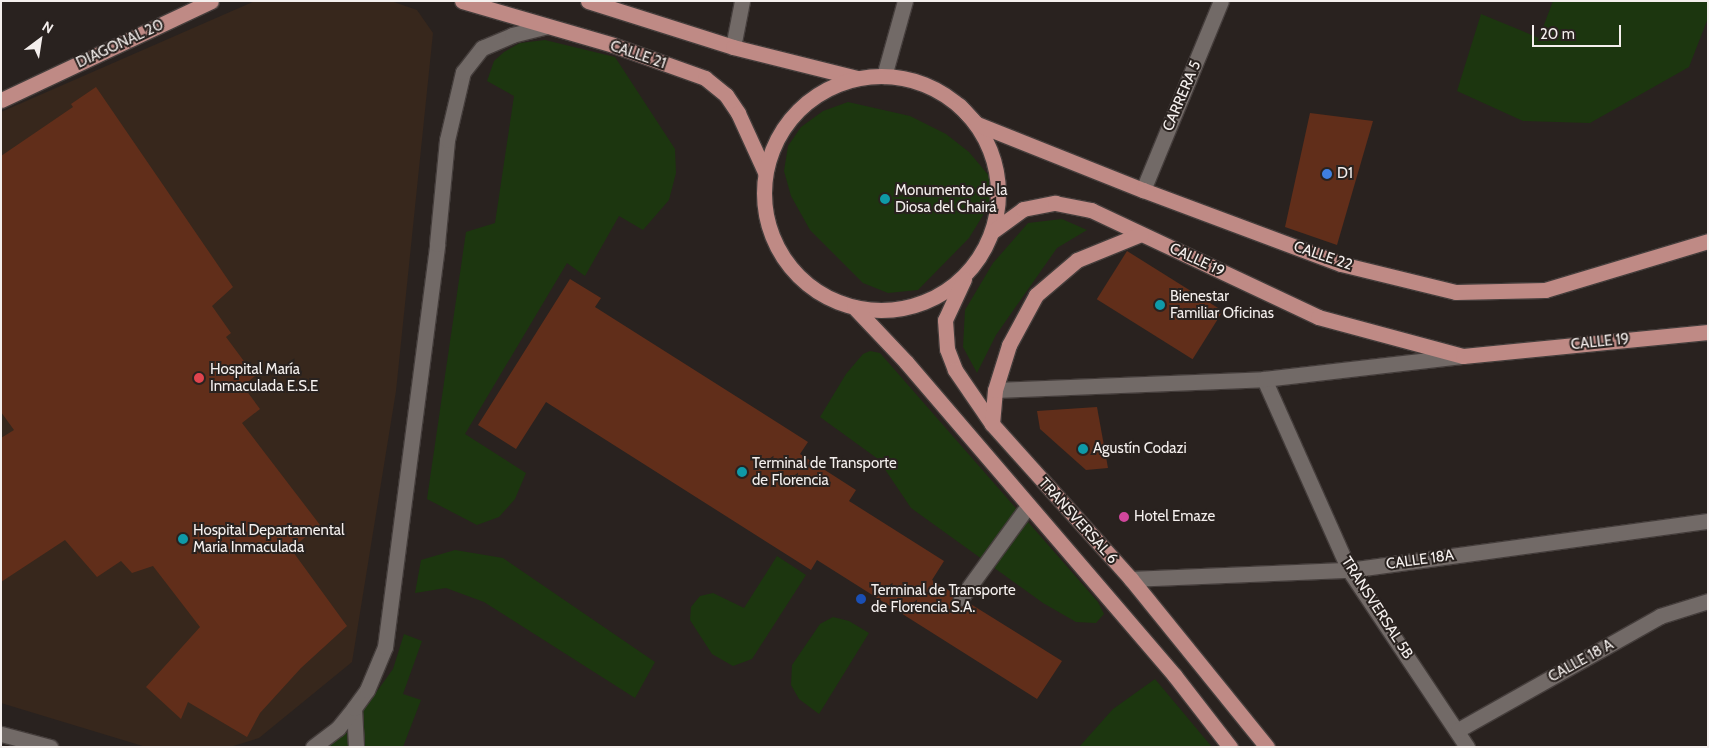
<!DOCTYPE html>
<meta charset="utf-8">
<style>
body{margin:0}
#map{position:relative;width:1709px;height:748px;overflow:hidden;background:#29221f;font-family:Cabin,sans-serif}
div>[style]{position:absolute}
.medical>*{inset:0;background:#37271c}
.green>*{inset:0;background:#1c360f}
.building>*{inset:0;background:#612e1a;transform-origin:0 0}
.roads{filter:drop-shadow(1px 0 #443d3b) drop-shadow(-1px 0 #443d3b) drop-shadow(0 1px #443d3b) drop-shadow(0 -1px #443d3b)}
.minor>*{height:15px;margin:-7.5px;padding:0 7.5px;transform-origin:7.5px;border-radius:7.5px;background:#726a67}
.major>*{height:15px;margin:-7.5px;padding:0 7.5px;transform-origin:7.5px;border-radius:7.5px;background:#bf8a85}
.major>.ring{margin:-7.5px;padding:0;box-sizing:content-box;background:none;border:15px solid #bf8a85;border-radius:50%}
.dots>*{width:14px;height:14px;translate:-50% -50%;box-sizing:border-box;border:2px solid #29221f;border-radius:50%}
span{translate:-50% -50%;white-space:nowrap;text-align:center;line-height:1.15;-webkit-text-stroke:4px #29221f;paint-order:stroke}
.street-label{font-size:15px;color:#f4efed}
.poi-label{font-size:15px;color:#f4efed}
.left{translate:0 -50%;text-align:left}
.frame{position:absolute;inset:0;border:2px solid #f4efed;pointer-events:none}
.north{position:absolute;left:15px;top:15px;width:50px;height:50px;-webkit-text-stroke:4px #29221f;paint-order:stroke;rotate:31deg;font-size:14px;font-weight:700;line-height:20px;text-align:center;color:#f4efed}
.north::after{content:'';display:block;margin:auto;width:18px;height:22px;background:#f4efed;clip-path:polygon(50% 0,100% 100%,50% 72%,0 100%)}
.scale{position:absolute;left:1532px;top:25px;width:89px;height:22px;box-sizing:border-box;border:2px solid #f4efed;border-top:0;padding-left:6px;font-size:15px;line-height:18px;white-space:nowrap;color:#f4efed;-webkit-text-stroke:4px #29221f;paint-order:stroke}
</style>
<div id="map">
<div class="medical">
<div style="clip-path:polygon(255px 1px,391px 1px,417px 10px,433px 33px,396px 391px,352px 662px,259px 738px,230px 747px,146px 747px,1px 703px,1px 112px)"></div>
</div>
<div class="green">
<div style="clip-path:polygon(1553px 1px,1708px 1px,1708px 18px,1689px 67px,1590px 123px,1523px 121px,1457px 91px,1481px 14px,1539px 38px)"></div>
<div style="clip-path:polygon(545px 40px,615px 57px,675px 149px,676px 173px,669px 200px,643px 230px,619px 216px,585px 276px,567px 263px,465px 434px,526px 473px,515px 499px,499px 517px,477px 525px,427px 499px,466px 232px,495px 223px,514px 96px,487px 81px,494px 61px,504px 52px,520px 43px)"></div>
<div style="clip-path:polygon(848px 102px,910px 116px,946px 134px,969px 152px,990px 177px,990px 204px,969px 238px,918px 290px,888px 293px,863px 283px,810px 230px,791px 196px,784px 171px,788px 146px,801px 127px,823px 111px)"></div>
<div style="clip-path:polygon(1062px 219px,1087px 230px,1057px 248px,996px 335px,977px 373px,963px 347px,965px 310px,993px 263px,1028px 223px)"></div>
<div style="clip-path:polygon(870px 351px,880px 353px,1098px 602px,1104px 614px,1096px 623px,1076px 622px,1043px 603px,911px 508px,878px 459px,820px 417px,846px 374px,863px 354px)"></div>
<div style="clip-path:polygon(455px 550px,503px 558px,655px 662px,635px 698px,484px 602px,446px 588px,415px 593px,421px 560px)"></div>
<div style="clip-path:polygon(777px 556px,806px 575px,752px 659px,733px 666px,712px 654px,690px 620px,691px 607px,700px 596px,713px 593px,744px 608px)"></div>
<div style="clip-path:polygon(833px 617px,849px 621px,869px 633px,819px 714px,799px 699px,791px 685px,792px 665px,820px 624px)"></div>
<div style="clip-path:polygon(404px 634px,422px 641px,403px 694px,421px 700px,403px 747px,329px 747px,367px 705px,393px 669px)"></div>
<div style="clip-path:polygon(1155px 679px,1212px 747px,1079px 747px,1113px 709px)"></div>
</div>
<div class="building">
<div style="clip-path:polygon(96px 87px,233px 287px,212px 306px,231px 333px,226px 337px,255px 376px,243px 386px,260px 409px,242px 423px,320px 525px,291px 549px,347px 626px,301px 668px,260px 713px,247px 737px,188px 702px,181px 719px,146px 687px,200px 627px,153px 566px,132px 573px,121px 561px,97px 577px,65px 540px,1px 582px,1px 438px,14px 430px,1px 412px,1px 156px,73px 107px,71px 104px)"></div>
<div style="clip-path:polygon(1310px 113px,1373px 121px,1337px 245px,1285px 227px)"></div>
<div style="left:1127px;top:251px;width:113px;height:57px;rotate:32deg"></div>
<div style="clip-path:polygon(570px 279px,601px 298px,595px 307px,808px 442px,800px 454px,856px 490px,849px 501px,944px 561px,932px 580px,953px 593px,955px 605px,964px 607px,969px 603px,1062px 661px,1037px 699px,817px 560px,811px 570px,546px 402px,516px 449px,478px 425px)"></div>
<div style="clip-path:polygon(1097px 407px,1108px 468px,1086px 470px,1040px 429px,1037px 411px)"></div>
</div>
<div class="roads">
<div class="minor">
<div style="left:733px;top:47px;width:47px;rotate:-78.9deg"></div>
<div style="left:884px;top:76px;width:78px;rotate:-74.4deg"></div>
<div style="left:1143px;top:190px;width:204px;rotate:-67.6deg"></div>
<div style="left:1264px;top:379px;width:209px;rotate:66deg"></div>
<div style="left:1349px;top:570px;width:213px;rotate:56.3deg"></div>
<div style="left:995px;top:390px;width:269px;rotate:-2.3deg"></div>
<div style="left:1264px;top:379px;width:199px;rotate:-6.6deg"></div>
<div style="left:1131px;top:579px;width:218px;rotate:-2.4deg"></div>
<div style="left:1349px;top:570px;width:362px;rotate:-7.8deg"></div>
<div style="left:961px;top:598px;width:112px;rotate:-54deg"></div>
<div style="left:354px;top:708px;width:39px;rotate:87deg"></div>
<div style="left:1458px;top:730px;width:232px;rotate:-29.4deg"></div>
<div style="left:1660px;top:616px;width:50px;rotate:-17.4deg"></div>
<div style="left:1px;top:734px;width:51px;rotate:14.9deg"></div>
<div style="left:313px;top:747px;width:31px;rotate:-37deg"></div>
<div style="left:338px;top:728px;width:26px;rotate:-51deg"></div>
<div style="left:354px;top:708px;width:22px;rotate:-54deg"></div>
<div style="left:367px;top:690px;width:47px;rotate:-67.3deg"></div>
<div style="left:385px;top:647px;width:406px;rotate:-82.6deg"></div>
<div style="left:437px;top:244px;width:104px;rotate:-84.5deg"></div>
<div style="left:447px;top:140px;width:70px;rotate:-76.8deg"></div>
<div style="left:463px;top:72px;width:31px;rotate:-52deg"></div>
<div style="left:482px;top:48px;width:33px;rotate:-23deg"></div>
<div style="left:512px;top:35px;width:34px;rotate:-14deg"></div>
</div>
<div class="major">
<div style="left:462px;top:1px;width:157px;rotate:16.2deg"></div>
<div style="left:613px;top:45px;width:98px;rotate:19.7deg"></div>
<div style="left:705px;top:78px;width:27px;rotate:39deg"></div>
<div style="left:726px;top:95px;width:22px;rotate:56deg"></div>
<div style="left:738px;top:113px;width:65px;rotate:65.4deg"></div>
<div style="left:588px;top:1px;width:152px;rotate:17.6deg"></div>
<div style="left:733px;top:47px;width:128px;rotate:14deg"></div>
<div class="ring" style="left:764px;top:76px;width:219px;height:219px"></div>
<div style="left:1px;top:100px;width:232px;rotate:-25.2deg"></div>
<div style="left:959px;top:105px;width:26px;rotate:47deg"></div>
<div style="left:977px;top:124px;width:179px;rotate:21.7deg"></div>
<div style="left:1143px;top:190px;width:211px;rotate:20.5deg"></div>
<div style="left:1341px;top:264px;width:118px;rotate:13.7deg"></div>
<div style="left:1456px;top:292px;width:89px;rotate:-1.3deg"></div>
<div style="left:1545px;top:290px;width:170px;rotate:-16.7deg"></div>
<div style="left:993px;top:231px;width:37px;rotate:-36deg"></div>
<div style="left:1023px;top:209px;width:33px;rotate:-11deg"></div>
<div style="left:1055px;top:203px;width:37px;rotate:11deg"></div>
<div style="left:1091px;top:210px;width:251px;rotate:25.2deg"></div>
<div style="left:1318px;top:317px;width:150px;rotate:15.1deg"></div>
<div style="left:1463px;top:356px;width:246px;rotate:-5.6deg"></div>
<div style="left:964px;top:279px;width:45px;rotate:114.9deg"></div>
<div style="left:945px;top:320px;width:29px;rotate:86deg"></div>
<div style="left:947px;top:349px;width:22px;rotate:69deg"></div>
<div style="left:955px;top:370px;width:65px;rotate:55.6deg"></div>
<div style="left:992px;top:424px;width:208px;rotate:48.1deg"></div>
<div style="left:1131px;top:579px;width:216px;rotate:51deg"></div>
<div style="left:854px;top:307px;width:76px;rotate:46.6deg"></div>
<div style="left:906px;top:362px;width:413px;rotate:49.4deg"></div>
<div style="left:1175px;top:676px;width:90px;rotate:52.2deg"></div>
<div style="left:992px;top:424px;width:34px;rotate:-85deg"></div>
<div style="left:995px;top:390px;width:47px;rotate:-72.7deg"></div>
<div style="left:1009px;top:345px;width:57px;rotate:-61.6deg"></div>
<div style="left:1036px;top:295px;width:54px;rotate:-40.5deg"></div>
<div style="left:1077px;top:260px;width:69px;rotate:-22.1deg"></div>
</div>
</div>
<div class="dots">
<div style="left:1327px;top:174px;background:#3f7fe0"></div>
<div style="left:885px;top:199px;background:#0f9aa8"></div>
<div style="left:1160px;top:305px;background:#0f9aa8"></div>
<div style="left:199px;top:378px;background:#e0444e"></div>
<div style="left:1083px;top:449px;background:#0f9aa8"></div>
<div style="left:742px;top:472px;background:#0f9aa8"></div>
<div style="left:1124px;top:517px;background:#d1479c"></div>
<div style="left:183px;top:539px;background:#0f9aa8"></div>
<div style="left:861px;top:599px;background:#1a4fb4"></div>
</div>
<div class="street-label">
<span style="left:120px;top:44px;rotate:-25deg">DIAGONAL 20</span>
<span style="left:638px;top:55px;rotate:19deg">CALLE 21</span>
<span style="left:1182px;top:96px;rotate:-67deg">CARRERA 5</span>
<span style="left:1323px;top:256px;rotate:19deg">CALLE 22</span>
<span style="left:1197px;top:260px;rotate:25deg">CALLE 19</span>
<span style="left:1600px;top:342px;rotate:-6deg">CALLE 19</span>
<span style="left:1078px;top:521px;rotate:48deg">TRANSVERSAL 6</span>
<span style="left:1420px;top:560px;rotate:-8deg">CALLE 18A</span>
<span style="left:1377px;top:608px;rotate:57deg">TRANSVERSAL 5B</span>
<span style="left:1581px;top:661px;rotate:-29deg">CALLE 18 A</span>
</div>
<div class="poi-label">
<span class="left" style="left:1337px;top:174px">D1</span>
<span class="left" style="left:895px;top:199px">Monumento de la<br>Diosa del Chairá</span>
<span class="left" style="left:1170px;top:305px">Bienestar<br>Familiar Oficinas</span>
<span class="left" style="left:210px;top:378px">Hospital María<br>Inmaculada E.S.E</span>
<span class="left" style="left:1093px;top:449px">Agustín Codazi</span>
<span class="left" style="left:752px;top:472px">Terminal de Transporte<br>de Florencia</span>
<span class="left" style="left:1134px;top:517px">Hotel Emaze</span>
<span class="left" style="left:193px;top:539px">Hospital Departamental<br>Maria Inmaculada</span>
<span class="left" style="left:871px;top:599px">Terminal de Transporte<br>de Florencia S.A.</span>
</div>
<div class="frame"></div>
<div class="north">N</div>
<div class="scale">20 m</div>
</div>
